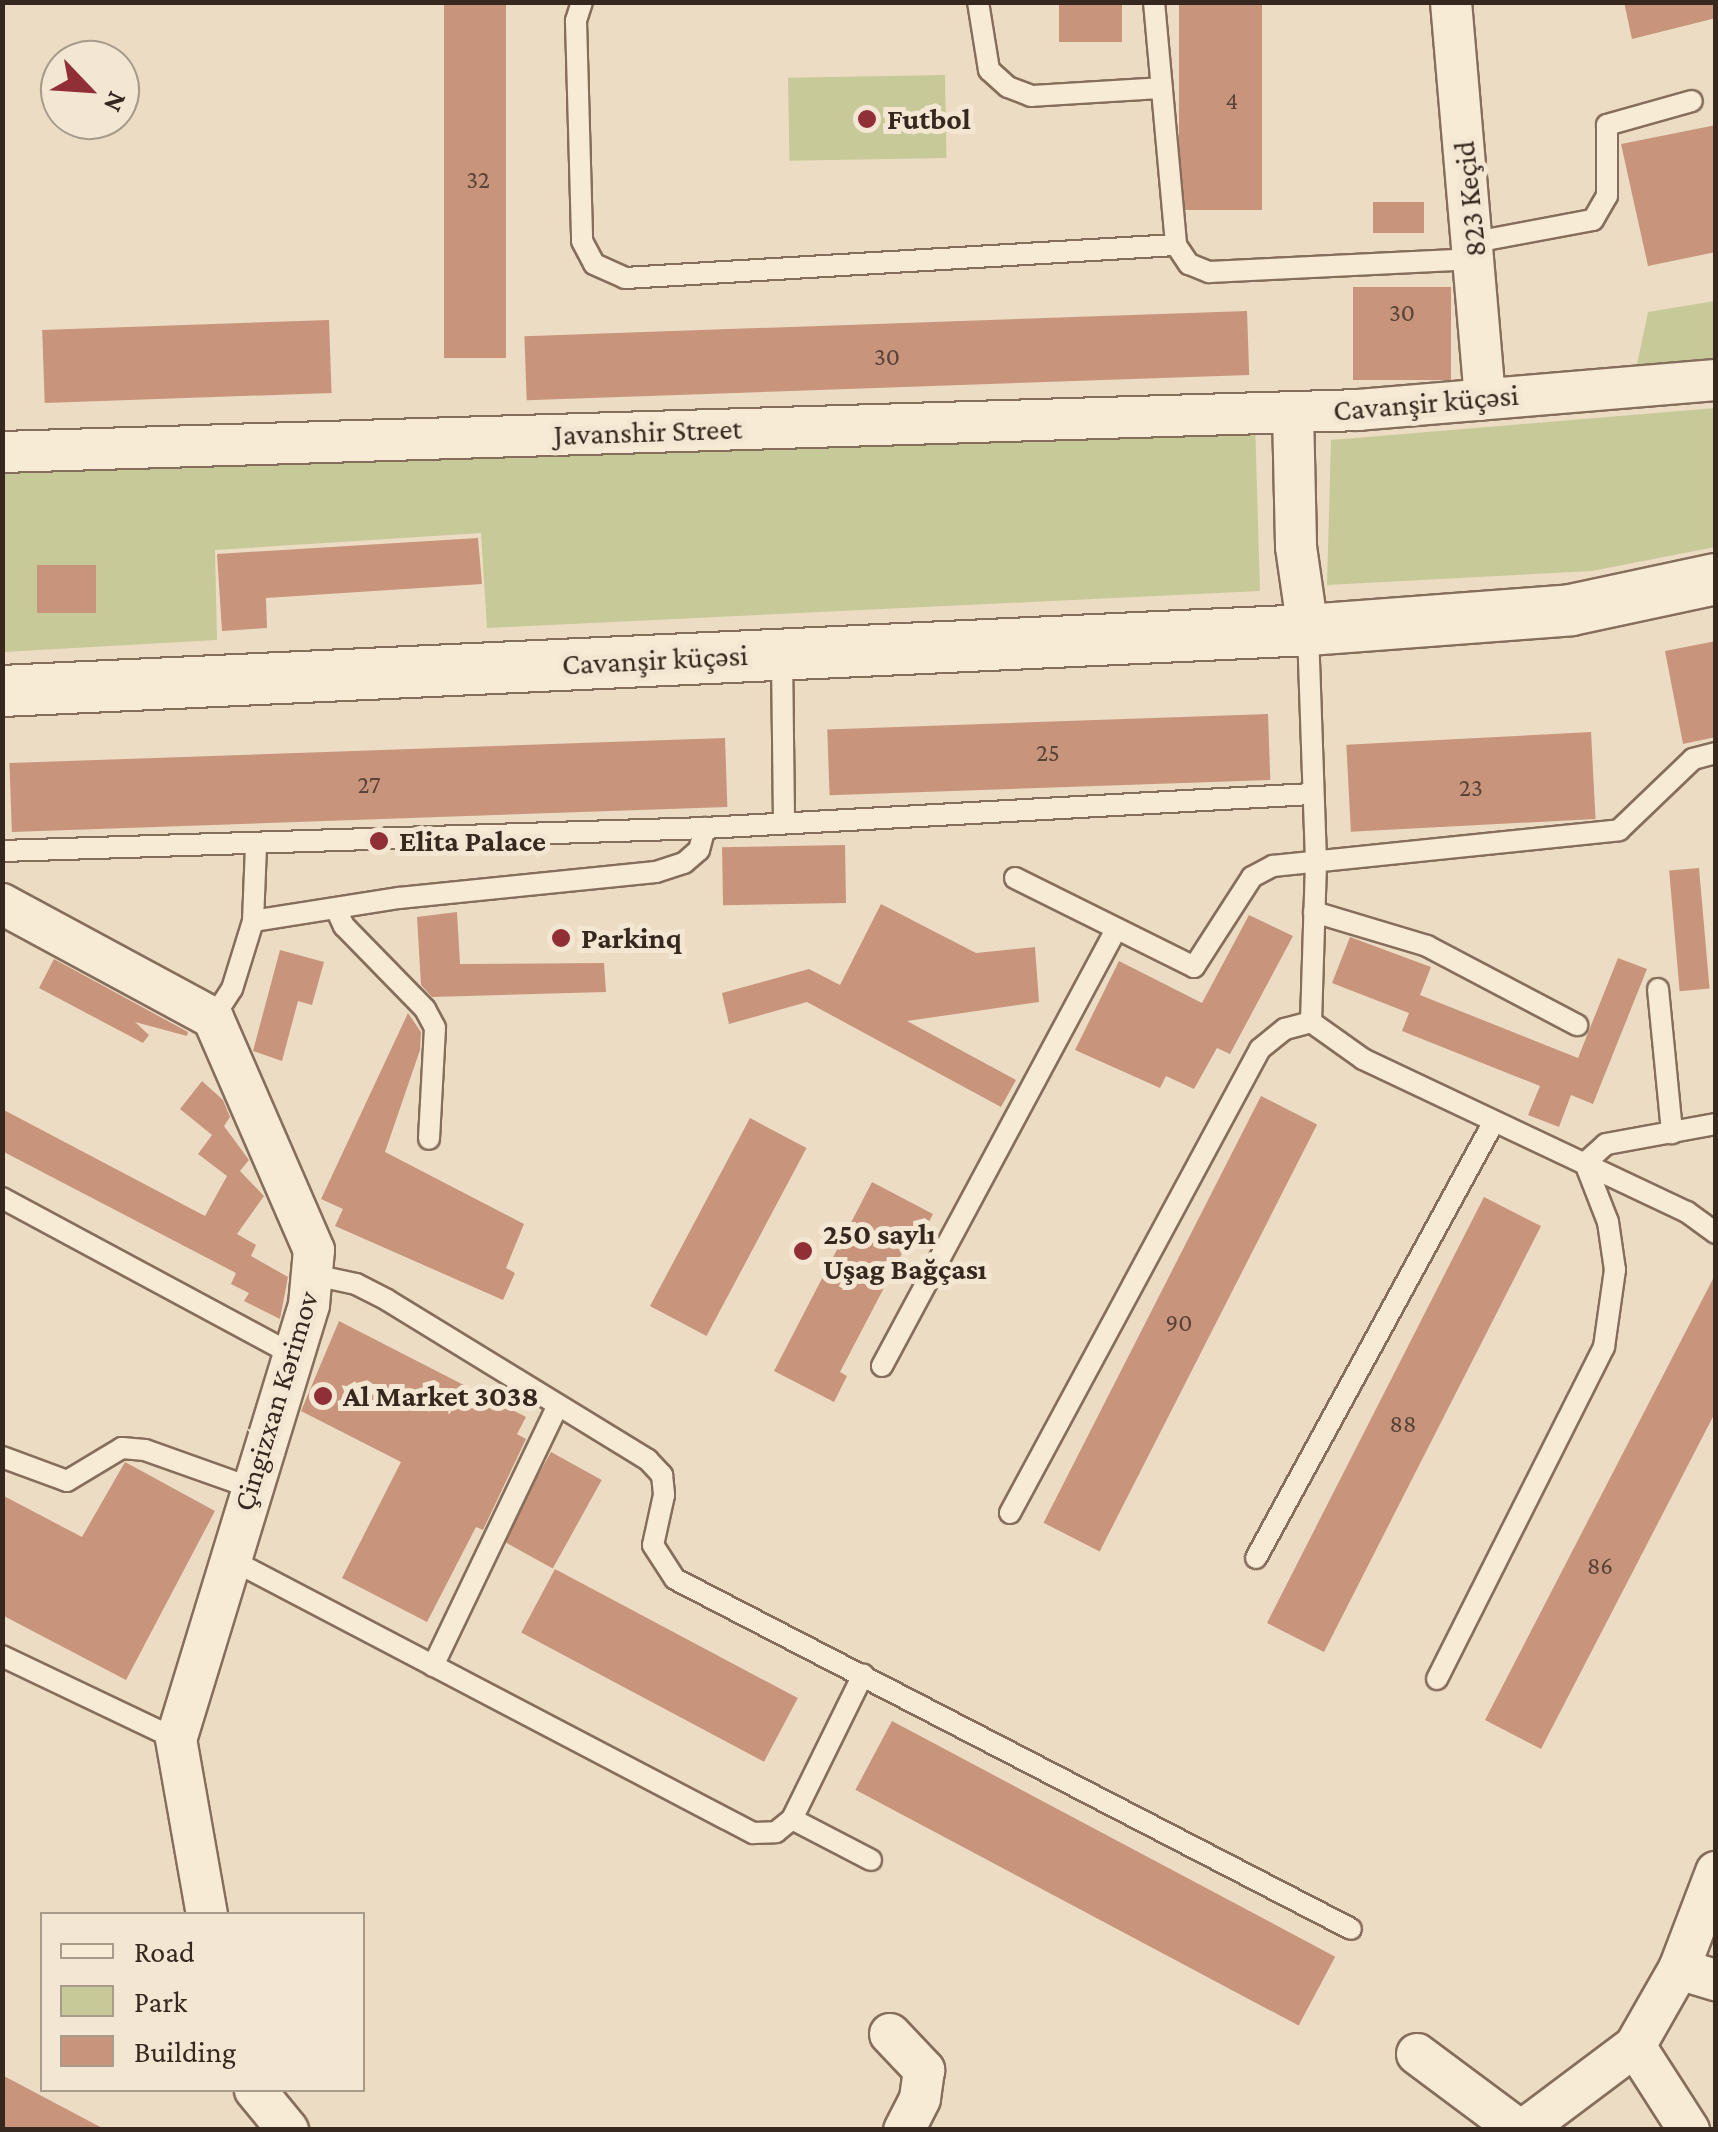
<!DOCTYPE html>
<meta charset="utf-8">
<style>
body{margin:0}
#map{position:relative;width:1718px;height:2132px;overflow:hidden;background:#ecdcc4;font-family:"Crimson Pro",serif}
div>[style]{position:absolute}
.green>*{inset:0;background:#c7c998;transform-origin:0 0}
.building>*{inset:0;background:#c8957c;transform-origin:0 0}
.roads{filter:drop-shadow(2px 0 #856e5b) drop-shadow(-2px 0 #856e5b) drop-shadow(0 2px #856e5b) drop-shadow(0 -2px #856e5b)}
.service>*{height:20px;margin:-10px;padding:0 10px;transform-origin:10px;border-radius:10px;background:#f7ebd6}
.minor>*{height:40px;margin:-20px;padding:0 20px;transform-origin:20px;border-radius:20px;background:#f7ebd6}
.tertiary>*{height:50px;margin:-25px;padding:0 25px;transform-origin:25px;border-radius:25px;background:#f7ebd6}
.dots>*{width:28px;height:28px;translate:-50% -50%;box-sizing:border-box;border:5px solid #f3e7d3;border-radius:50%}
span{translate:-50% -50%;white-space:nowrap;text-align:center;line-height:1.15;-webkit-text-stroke:10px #f3e7d3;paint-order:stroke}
.number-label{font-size:25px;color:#5a4336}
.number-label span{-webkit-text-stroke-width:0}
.poi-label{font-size:30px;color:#36281e;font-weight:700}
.left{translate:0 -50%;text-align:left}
.street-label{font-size:30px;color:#36281e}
.frame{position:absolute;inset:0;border:5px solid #36281e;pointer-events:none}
.legend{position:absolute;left:40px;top:1912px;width:325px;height:180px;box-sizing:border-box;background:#f3e7d3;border:2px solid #a79b8b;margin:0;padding:12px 18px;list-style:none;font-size:30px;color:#36281e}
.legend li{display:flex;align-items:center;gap:20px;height:50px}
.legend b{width:50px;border:2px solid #a79b8b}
.north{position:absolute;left:40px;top:40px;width:100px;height:100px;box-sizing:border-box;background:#f3e7d3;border:2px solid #a79b8b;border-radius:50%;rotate:115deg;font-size:28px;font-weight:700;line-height:40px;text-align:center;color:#36281e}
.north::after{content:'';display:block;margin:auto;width:35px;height:45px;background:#912f37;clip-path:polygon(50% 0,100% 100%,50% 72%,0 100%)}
</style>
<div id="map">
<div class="green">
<div style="left:945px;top:75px;width:83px;height:157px;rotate:89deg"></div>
<div style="clip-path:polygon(1715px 301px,1715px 361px,1635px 374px,1648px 312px)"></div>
<div style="clip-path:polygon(1715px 408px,1715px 547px,1592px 571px,1327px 585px,1331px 440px)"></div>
<div style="clip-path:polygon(1255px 421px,1260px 591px,487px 628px,481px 533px,215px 550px,217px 640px,3px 652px,3px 472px)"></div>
</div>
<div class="building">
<div style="left:444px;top:2px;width:62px;height:356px"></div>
<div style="left:1059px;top:2px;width:63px;height:40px"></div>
<div style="left:1179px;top:2px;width:83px;height:208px"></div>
<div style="clip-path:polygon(1624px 2px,1716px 2px,1716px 18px,1632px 39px)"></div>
<div style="clip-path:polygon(1716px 125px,1716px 252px,1648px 266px,1621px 144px)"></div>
<div style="left:1373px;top:202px;width:51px;height:31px"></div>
<div style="left:1353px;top:287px;width:98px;height:93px"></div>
<div style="left:1247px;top:311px;width:64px;height:723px;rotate:88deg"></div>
<div style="left:329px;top:320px;width:73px;height:287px;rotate:88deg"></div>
<div style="clip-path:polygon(478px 538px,482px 584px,266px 598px,267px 628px,222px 631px,217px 554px)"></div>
<div style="left:96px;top:565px;width:48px;height:59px;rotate:90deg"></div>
<div style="clip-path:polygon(1716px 641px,1716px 737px,1683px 744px,1665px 651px)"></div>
<div style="left:1268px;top:714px;width:66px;height:441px;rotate:88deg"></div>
<div style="left:1591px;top:732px;width:87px;height:245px;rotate:87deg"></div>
<div style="left:725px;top:738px;width:69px;height:716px;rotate:88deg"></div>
<div style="left:845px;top:845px;width:58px;height:123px;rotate:89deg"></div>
<div style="left:1699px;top:868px;width:121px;height:30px;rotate:85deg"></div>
<div style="clip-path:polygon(881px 904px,976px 953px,1035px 947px,1039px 1002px,907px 1021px,1016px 1080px,1001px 1107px,807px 1002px,729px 1024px,722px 993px,809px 969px,840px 985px)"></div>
<div style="clip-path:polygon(457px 912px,460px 964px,604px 963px,606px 992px,432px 997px,421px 985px,417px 917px)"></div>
<div style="clip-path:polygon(1249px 915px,1293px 936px,1230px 1054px,1217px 1048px,1194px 1089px,1166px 1076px,1160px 1088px,1075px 1050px,1119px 961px,1202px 1003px)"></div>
<div style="clip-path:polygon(1350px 937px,1431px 967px,1420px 995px,1578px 1058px,1618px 958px,1647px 969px,1593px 1104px,1571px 1095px,1559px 1127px,1528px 1115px,1540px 1086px,1402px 1031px,1409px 1013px,1332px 983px)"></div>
<div style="clip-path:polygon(280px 950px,324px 962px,312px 1005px,298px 1001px,282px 1061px,253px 1051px)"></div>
<div style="clip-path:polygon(54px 959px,188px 1032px,187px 1036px,135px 1022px,149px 1035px,143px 1043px,39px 988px)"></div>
<div style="clip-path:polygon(408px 1013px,421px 1032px,420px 1050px,385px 1152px,524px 1224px,506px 1268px,515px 1273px,503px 1300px,335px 1226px,343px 1209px,321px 1199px)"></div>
<div style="clip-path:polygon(202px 1081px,223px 1100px,230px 1117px,224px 1126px,249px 1160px,240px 1171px,264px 1196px,237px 1234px,256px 1245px,251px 1256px,288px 1277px,280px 1319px,244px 1301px,249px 1293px,231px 1284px,236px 1273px,2px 1151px,2px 1109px,205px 1216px,227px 1176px,198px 1154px,212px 1135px,180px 1109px)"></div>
<div style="left:1261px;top:1096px;width:63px;height:479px;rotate:27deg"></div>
<div style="left:750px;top:1118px;width:64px;height:213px;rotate:28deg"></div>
<div style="clip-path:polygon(872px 1182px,933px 1214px,919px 1242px,910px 1238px,840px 1372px,847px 1376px,834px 1402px,774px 1371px)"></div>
<div style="left:1484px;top:1197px;width:64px;height:478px;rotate:27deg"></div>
<div style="clip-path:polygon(1716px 1273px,1716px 1411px,1541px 1749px,1485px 1720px)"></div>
<div style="clip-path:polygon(339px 1321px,526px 1417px,517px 1434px,526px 1439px,483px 1530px,476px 1527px,427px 1622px,342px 1578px,401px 1462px,301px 1411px)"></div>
<div style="left:551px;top:1452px;width:58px;height:101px;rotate:29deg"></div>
<div style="clip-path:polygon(125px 1462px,215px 1511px,126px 1680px,2px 1615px,2px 1495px,82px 1537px)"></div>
<div style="left:555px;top:1569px;width:275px;height:72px;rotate:28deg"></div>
<div style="left:892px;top:1721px;width:502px;height:78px;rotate:28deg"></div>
<div style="clip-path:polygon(2px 2075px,106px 2130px,2px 2130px)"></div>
</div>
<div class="roads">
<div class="service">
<div style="left:582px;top:2px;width:20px;rotate:108deg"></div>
<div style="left:576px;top:21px;width:220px;rotate:88.4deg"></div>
<div style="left:582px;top:241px;width:26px;rotate:62deg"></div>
<div style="left:594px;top:264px;width:34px;rotate:24deg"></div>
<div style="left:625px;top:278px;width:552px;rotate:-3.43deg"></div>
<div style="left:978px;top:2px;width:69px;rotate:80.8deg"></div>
<div style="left:989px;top:70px;width:25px;rotate:42deg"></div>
<div style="left:1008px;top:87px;width:25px;rotate:21deg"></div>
<div style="left:1031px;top:96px;width:131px;rotate:-3.5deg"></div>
<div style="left:1154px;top:2px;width:244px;rotate:84.8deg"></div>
<div style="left:1176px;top:245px;width:23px;rotate:56deg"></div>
<div style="left:1189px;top:264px;width:22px;rotate:22deg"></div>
<div style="left:1209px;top:272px;width:267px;rotate:-2.8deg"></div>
<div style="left:1475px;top:242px;width:120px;rotate:-10.6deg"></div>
<div style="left:1593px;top:220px;width:28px;rotate:-60deg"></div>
<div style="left:1607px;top:196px;width:71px;rotate:-90deg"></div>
<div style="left:1607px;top:125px;width:88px;rotate:-15.8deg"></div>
<div style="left:782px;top:656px;width:167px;rotate:89.3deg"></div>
<div style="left:2px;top:851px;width:703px;rotate:-1.87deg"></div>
<div style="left:705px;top:828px;width:607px;rotate:-3.21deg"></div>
<div style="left:1015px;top:878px;width:200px;rotate:26.4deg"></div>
<div style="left:1194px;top:967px;width:107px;rotate:-57.2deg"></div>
<div style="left:1252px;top:877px;width:24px;rotate:-28deg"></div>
<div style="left:1273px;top:866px;width:348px;rotate:-5.9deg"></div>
<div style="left:1619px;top:830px;width:103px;rotate:-43.8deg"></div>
<div style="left:1693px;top:759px;width:24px;rotate:-15deg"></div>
<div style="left:336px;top:909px;width:19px;rotate:65deg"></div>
<div style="left:344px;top:926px;width:116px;rotate:45.7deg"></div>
<div style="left:425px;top:1009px;width:21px;rotate:62deg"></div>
<div style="left:435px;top:1028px;width:111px;rotate:93.1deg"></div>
<div style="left:1314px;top:912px;width:118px;rotate:16.7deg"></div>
<div style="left:1427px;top:946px;width:170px;rotate:27.8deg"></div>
<div style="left:253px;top:921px;width:148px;rotate:-9deg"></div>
<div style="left:399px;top:898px;width:258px;rotate:-5.8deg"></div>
<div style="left:656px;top:872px;width:29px;rotate:-18deg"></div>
<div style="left:684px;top:863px;width:20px;rotate:-41deg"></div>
<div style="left:699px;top:850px;width:23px;rotate:-75deg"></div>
<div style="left:1658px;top:989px;width:145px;rotate:84.4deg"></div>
<div style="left:213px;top:1018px;width:35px;rotate:-57deg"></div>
<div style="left:232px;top:989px;width:71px;rotate:-72.8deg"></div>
<div style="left:253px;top:921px;width:76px;rotate:-87.7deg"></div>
<div style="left:1311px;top:1022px;width:64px;rotate:35.4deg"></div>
<div style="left:1363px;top:1059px;width:358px;rotate:25.3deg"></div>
<div style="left:1687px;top:1212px;width:36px;rotate:36deg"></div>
<div style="left:2px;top:1198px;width:332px;rotate:28.3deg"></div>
<div style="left:314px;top:1275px;width:43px;rotate:12.1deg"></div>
<div style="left:356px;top:1284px;width:35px;rotate:27deg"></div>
<div style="left:387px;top:1300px;width:306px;rotate:31.5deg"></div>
<div style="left:648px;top:1460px;width:21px;rotate:47deg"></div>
<div style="left:662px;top:1475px;width:20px;rotate:84deg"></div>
<div style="left:664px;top:1495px;width:51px;rotate:102.4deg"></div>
<div style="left:653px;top:1545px;width:40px;rotate:57.1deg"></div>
<div style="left:675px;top:1579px;width:761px;rotate:27.37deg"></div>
<div style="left:882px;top:1366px;width:493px;rotate:-61.8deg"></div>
<div style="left:2px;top:1457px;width:69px;rotate:20.3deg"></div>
<div style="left:67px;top:1481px;width:64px;rotate:-31deg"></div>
<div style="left:122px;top:1448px;width:23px;rotate:5deg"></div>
<div style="left:145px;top:1450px;width:110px;rotate:19.6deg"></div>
<div style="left:1010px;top:1513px;width:527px;rotate:-61.68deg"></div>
<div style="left:1260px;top:1049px;width:32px;rotate:-39deg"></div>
<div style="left:1285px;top:1029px;width:27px;rotate:-15deg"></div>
<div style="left:1311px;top:1022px;width:161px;rotate:-88.2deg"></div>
<div style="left:1316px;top:861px;width:229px;rotate:-92deg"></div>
<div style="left:228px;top:1558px;width:593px;rotate:27.65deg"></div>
<div style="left:753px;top:1833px;width:23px;rotate:-2deg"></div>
<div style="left:776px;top:1832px;width:21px;rotate:-39deg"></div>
<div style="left:792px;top:1819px;width:161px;rotate:-63.8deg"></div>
<div style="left:1256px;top:1558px;width:494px;rotate:-61.4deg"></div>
<div style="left:2px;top:1656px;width:193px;rotate:25.5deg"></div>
<div style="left:433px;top:1666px;width:287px;rotate:-64.4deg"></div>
<div style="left:1437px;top:1679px;width:372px;rotate:-63.3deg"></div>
<div style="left:1604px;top:1347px;width:78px;rotate:-81.9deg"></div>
<div style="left:1615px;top:1270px;width:49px;rotate:-98.3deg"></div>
<div style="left:1608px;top:1222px;width:63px;rotate:-111.3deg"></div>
<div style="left:1585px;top:1163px;width:28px;rotate:-42deg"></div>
<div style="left:1606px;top:1144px;width:112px;rotate:-10.3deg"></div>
<div style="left:792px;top:1819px;width:89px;rotate:27.4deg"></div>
</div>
<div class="minor">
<div style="left:1451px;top:2px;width:395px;rotate:85.1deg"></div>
<div style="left:1293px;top:412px;width:135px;rotate:88.7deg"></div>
<div style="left:1296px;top:547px;width:84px;rotate:81.8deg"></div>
<div style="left:2px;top:452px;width:1357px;rotate:-1.77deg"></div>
<div style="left:1358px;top:410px;width:359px;rotate:-4.8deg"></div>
<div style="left:2px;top:904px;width:240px;rotate:28.4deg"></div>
<div style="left:213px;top:1018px;width:253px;rotate:66.5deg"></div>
<div style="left:314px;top:1250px;width:55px;rotate:95.2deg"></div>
<div style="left:309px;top:1305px;width:454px;rotate:107deg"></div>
<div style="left:176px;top:1739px;width:178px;rotate:80deg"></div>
<div style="left:1679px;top:1969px;width:39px;rotate:17deg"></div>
<div style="left:890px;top:2034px;width:50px;rotate:46.6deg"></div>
<div style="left:924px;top:2070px;width:29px;rotate:98deg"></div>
<div style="left:920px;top:2099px;width:35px;rotate:117deg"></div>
<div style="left:1635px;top:2046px;width:100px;rotate:57.3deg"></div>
<div style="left:1417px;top:2054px;width:127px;rotate:36.7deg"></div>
<div style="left:255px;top:2090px;width:52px;rotate:50.5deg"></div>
<div style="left:1523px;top:2130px;width:140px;rotate:-36.9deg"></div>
<div style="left:1635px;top:2046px;width:89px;rotate:-60.3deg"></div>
<div style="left:1679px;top:1969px;width:104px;rotate:-69.1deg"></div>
</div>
<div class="tertiary">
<div style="left:2px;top:691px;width:1307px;rotate:-2.67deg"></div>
<div style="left:1308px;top:630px;width:264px;rotate:-4.3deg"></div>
<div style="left:1571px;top:610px;width:148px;rotate:-12.1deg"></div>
</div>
</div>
<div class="dots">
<div style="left:867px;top:119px;background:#912f37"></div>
<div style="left:379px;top:841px;background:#912f37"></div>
<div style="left:561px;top:938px;background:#912f37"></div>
<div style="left:803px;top:1251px;background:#912f37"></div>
<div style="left:323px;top:1396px;background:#912f37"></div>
</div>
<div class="number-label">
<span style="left:1232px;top:101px">4</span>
<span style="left:478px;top:180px">32</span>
<span style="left:1402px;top:313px">30</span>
<span style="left:887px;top:357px">30</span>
<span style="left:1048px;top:753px">25</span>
<span style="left:369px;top:785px">27</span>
<span style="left:1471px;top:788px">23</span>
<span style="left:1179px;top:1323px">90</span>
<span style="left:1403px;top:1424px">88</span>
<span style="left:1600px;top:1566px">86</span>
</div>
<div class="poi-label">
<span class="left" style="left:887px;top:119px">Futbol</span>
<span class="left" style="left:399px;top:841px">Elita Palace</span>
<span class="left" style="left:581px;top:938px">Parkinq</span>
<span class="left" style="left:823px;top:1251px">250 saylı<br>Uşag Bağçası</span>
<span class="left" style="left:343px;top:1396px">Al Market 3038</span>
</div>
<div class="street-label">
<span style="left:1470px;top:199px;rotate:-96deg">823 Keçid</span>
<span style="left:1426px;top:403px;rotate:-5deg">Cavanşir küçəsi</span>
<span style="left:648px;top:432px;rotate:-2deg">Javanshir Street</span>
<span style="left:655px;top:660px;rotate:-3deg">Cavanşir küçəsi</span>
<span style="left:276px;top:1401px;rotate:-73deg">Çingizxan Kərimov</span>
</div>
<div class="frame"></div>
<ul class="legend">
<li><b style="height:12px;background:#f7ebd6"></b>Road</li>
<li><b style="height:28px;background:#c7c998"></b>Park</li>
<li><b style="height:28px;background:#c8957c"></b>Building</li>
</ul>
<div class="north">N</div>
</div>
